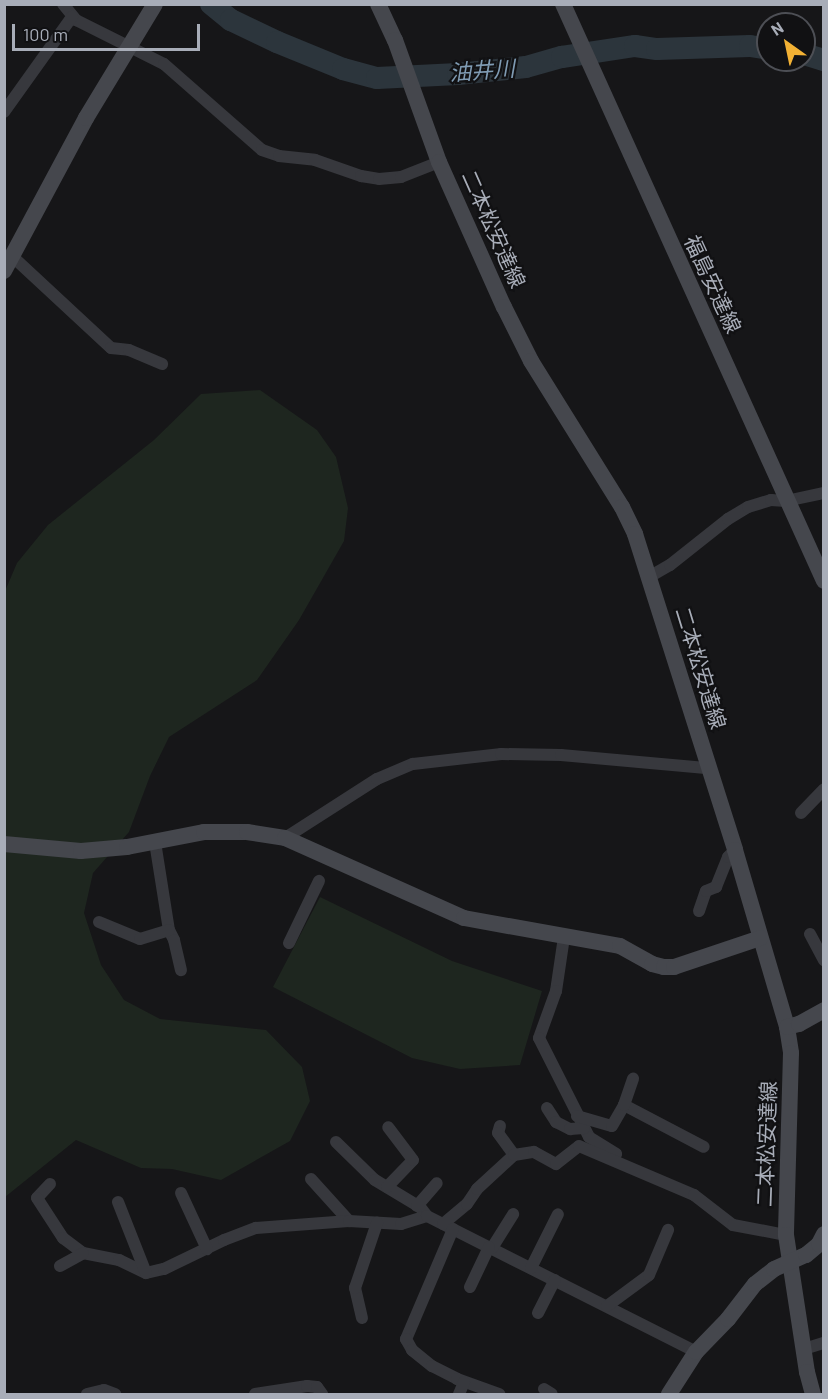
<!DOCTYPE html>
<meta charset="utf-8">
<style>
body{margin:0}
#map{position:relative;width:828px;height:1399px;overflow:hidden;background:#161618;font-family:Barlow,"Noto Sans JP",sans-serif}
div>[style]{position:absolute}
.green>*{inset:0;background:#1e261f}
.river>*{height:22px;margin:-11px;padding:0 11px;transform-origin:11px;border-radius:11px;background:#2c353c}
.street>*{height:12px;margin:-6px;padding:0 6px;transform-origin:6px;border-radius:6px;background:#37383d}
.secondary>*{height:16px;margin:-8px;padding:0 8px;transform-origin:8px;border-radius:8px;background:#45474d}
span{translate:-50% -50%;white-space:nowrap;text-align:center;line-height:1.15;-webkit-text-stroke:4.5px #111113;paint-order:stroke}
.street-label{font-size:21px;color:#a8adb8}
.water-label{font-size:22px;color:#7f9bb3;font-style:italic}
.frame{position:absolute;inset:0;border:6px solid #a8adb8;pointer-events:none}
.north{position:absolute;left:756px;top:12px;width:60px;height:60px;box-sizing:border-box;background:#111113;border:2px solid #4d4f55;border-radius:50%;rotate:327deg;font-size:16px;font-weight:700;line-height:24px;text-align:center;color:#a8adb8}
.north::after{content:'';display:block;margin:auto;width:21px;height:27px;background:#f2b134;clip-path:polygon(50% 0,100% 100%,50% 72%,0 100%)}
.scale{position:absolute;left:12px;top:24px;width:188px;height:27px;box-sizing:border-box;border:3px solid #a8adb8;border-top:0;padding-left:8px;font-size:18px;line-height:21px;white-space:nowrap;color:#a8adb8;-webkit-text-stroke:4px #111113;paint-order:stroke}
</style>
<div id="map">
<div class="green">
<div style="clip-path:polygon(260px 390px,317px 430px,336px 457px,348px 508px,344px 541px,299px 620px,257px 680px,169px 737px,150px 776px,129px 832px,93px 873px,84px 913px,101px 965px,124px 1000px,160px 1019px,266px 1030px,302px 1067px,310px 1101px,290px 1141px,221px 1180px,172px 1169px,141px 1168px,76px 1140px,5px 1197px,5px 591px,17px 563px,48px 525px,154px 440px,201px 394px)"></div>
<div style="clip-path:polygon(320px 897px,452px 961px,542px 991px,520px 1065px,460px 1069px,412px 1058px,273px 987px)"></div>
</div>
<div class="river">
<div style="left:211px;top:4px;width:26px;rotate:39deg"></div>
<div style="left:231px;top:20px;width:51px;rotate:25.6deg"></div>
<div style="left:277px;top:42px;width:71px;rotate:22.2deg"></div>
<div style="left:343px;top:69px;width:35px;rotate:15deg"></div>
<div style="left:377px;top:78px;width:81px;rotate:-2.8deg"></div>
<div style="left:458px;top:74px;width:68px;rotate:-5.9deg"></div>
<div style="left:526px;top:67px;width:37px;rotate:-16deg"></div>
<div style="left:562px;top:57px;width:74px;rotate:-8.6deg"></div>
<div style="left:635px;top:46px;width:22px;rotate:8deg"></div>
<div style="left:657px;top:49px;width:93px;rotate:-1.8deg"></div>
<div style="left:750px;top:46px;width:18px;rotate:9deg"></div>
<div style="left:804px;top:54px;width:21px;rotate:17deg"></div>
</div>
<div class="street">
<div style="left:63px;top:4px;width:21px;rotate:51deg"></div>
<div style="left:76px;top:20px;width:98px;rotate:26.6deg"></div>
<div style="left:164px;top:64px;width:130px;rotate:41.3deg"></div>
<div style="left:262px;top:150px;width:18px;rotate:19deg"></div>
<div style="left:279px;top:156px;width:36px;rotate:6deg"></div>
<div style="left:315px;top:160px;width:49px;rotate:19.2deg"></div>
<div style="left:361px;top:176px;width:18px;rotate:9deg"></div>
<div style="left:379px;top:179px;width:22px;rotate:-5deg"></div>
<div style="left:401px;top:177px;width:41px;rotate:-21.5deg"></div>
<div style="left:4px;top:112px;width:117px;rotate:-54.4deg"></div>
<div style="left:12px;top:256px;width:135px;rotate:42.9deg"></div>
<div style="left:111px;top:348px;width:18px;rotate:6deg"></div>
<div style="left:129px;top:350px;width:36px;rotate:23deg"></div>
<div style="left:649px;top:577px;width:24px;rotate:-30deg"></div>
<div style="left:670px;top:565px;width:74px;rotate:-38.4deg"></div>
<div style="left:728px;top:519px;width:23px;rotate:-31deg"></div>
<div style="left:748px;top:507px;width:24px;rotate:-17deg"></div>
<div style="left:771px;top:500px;width:15px;rotate:4deg"></div>
<div style="left:786px;top:501px;width:39px;rotate:-12deg"></div>
<div style="left:801px;top:813px;width:33px;rotate:-46deg"></div>
<div style="left:285px;top:838px;width:109px;rotate:-32.7deg"></div>
<div style="left:377px;top:779px;width:39px;rotate:-23deg"></div>
<div style="left:413px;top:764px;width:89px;rotate:-6.5deg"></div>
<div style="left:501px;top:754px;width:60px;rotate:1deg"></div>
<div style="left:561px;top:755px;width:148px;rotate:5.1deg"></div>
<div style="left:155px;top:842px;width:89px;rotate:81deg"></div>
<div style="left:169px;top:930px;width:11px;rotate:63deg"></div>
<div style="left:174px;top:940px;width:31px;rotate:77deg"></div>
<div style="left:699px;top:911px;width:21px;rotate:-71deg"></div>
<div style="left:706px;top:891px;width:11px;rotate:-22deg"></div>
<div style="left:716px;top:887px;width:32px;rotate:-68deg"></div>
<div style="left:728px;top:857px;width:10px;rotate:-45deg"></div>
<div style="left:99px;top:922px;width:44px;rotate:22.5deg"></div>
<div style="left:140px;top:939px;width:30px;rotate:-17deg"></div>
<div style="left:810px;top:934px;width:30px;rotate:62deg"></div>
<div style="left:564px;top:937px;width:55px;rotate:98.4deg"></div>
<div style="left:556px;top:991px;width:50px;rotate:109.9deg"></div>
<div style="left:539px;top:1038px;width:111px;rotate:63.2deg"></div>
<div style="left:589px;top:1137px;width:32px;rotate:32deg"></div>
<div style="left:289px;top:943px;width:69px;rotate:-64.2deg"></div>
<div style="left:624px;top:1105px;width:90px;rotate:27.7deg"></div>
<div style="left:547px;top:1108px;width:17px;rotate:57deg"></div>
<div style="left:556px;top:1122px;width:16px;rotate:27deg"></div>
<div style="left:570px;top:1129px;width:14px;rotate:-4deg"></div>
<div style="left:577px;top:1116px;width:36px;rotate:16deg"></div>
<div style="left:612px;top:1126px;width:24px;rotate:-60deg"></div>
<div style="left:624px;top:1105px;width:28px;rotate:-71deg"></div>
<div style="left:500px;top:1126px;width:7px;rotate:106deg"></div>
<div style="left:498px;top:1133px;width:27px;rotate:54deg"></div>
<div style="left:336px;top:1142px;width:54px;rotate:44.3deg"></div>
<div style="left:375px;top:1180px;width:52px;rotate:31deg"></div>
<div style="left:420px;top:1207px;width:11px;rotate:52deg"></div>
<div style="left:311px;top:1179px;width:57px;rotate:47.9deg"></div>
<div style="left:50px;top:1184px;width:19px;rotate:133deg"></div>
<div style="left:37px;top:1198px;width:48px;rotate:57deg"></div>
<div style="left:63px;top:1238px;width:25px;rotate:37deg"></div>
<div style="left:83px;top:1253px;width:37px;rotate:11deg"></div>
<div style="left:119px;top:1260px;width:30px;rotate:26deg"></div>
<div style="left:146px;top:1273px;width:18px;rotate:-13deg"></div>
<div style="left:164px;top:1269px;width:67px;rotate:-25.8deg"></div>
<div style="left:224px;top:1240px;width:34px;rotate:-21deg"></div>
<div style="left:256px;top:1228px;width:93px;rotate:-4.3deg"></div>
<div style="left:349px;top:1221px;width:52px;rotate:3.3deg"></div>
<div style="left:401px;top:1224px;width:27px;rotate:-17deg"></div>
<div style="left:427px;top:1216px;width:301px;rotate:26.8deg"></div>
<div style="left:387px;top:1187px;width:37px;rotate:-46deg"></div>
<div style="left:413px;top:1160px;width:41px;rotate:-127.1deg"></div>
<div style="left:181px;top:1193px;width:62px;rotate:65.1deg"></div>
<div style="left:118px;top:1202px;width:76px;rotate:68.5deg"></div>
<div style="left:417px;top:1206px;width:30px;rotate:-49deg"></div>
<div style="left:443px;top:1224px;width:31px;rotate:-40deg"></div>
<div style="left:467px;top:1204px;width:18px;rotate:-56deg"></div>
<div style="left:477px;top:1189px;width:50px;rotate:-42.6deg"></div>
<div style="left:514px;top:1155px;width:20px;rotate:-9deg"></div>
<div style="left:534px;top:1152px;width:25px;rotate:29deg"></div>
<div style="left:556px;top:1164px;width:29px;rotate:-38deg"></div>
<div style="left:579px;top:1146px;width:125px;rotate:23.1deg"></div>
<div style="left:694px;top:1195px;width:49px;rotate:37.6deg"></div>
<div style="left:733px;top:1225px;width:54px;rotate:10.7deg"></div>
<div style="left:453px;top:1229px;width:120px;rotate:113.1deg"></div>
<div style="left:406px;top:1339px;width:13px;rotate:61deg"></div>
<div style="left:412px;top:1350px;width:26px;rotate:39deg"></div>
<div style="left:432px;top:1366px;width:28px;rotate:27deg"></div>
<div style="left:457px;top:1379px;width:45px;rotate:19.7deg"></div>
<div style="left:492px;top:1248px;width:40px;rotate:-58deg"></div>
<div style="left:60px;top:1266px;width:26px;rotate:-29deg"></div>
<div style="left:531px;top:1268px;width:60px;rotate:-63.4deg"></div>
<div style="left:470px;top:1287px;width:44px;rotate:-64.6deg"></div>
<div style="left:607px;top:1306px;width:52px;rotate:-36.4deg"></div>
<div style="left:649px;top:1275px;width:49px;rotate:-67.1deg"></div>
<div style="left:538px;top:1313px;width:37px;rotate:-63deg"></div>
<div style="left:362px;top:1318px;width:31px;rotate:-103deg"></div>
<div style="left:355px;top:1288px;width:69px;rotate:-71.3deg"></div>
<div style="left:804px;top:1349px;width:21px;rotate:-17deg"></div>
<div style="left:544px;top:1389px;width:9px;rotate:32deg"></div>
<div style="left:87px;top:1394px;width:17px;rotate:-13deg"></div>
<div style="left:104px;top:1390px;width:12px;rotate:20deg"></div>
<div style="left:255px;top:1394px;width:53px;rotate:-8.7deg"></div>
<div style="left:307px;top:1386px;width:10px;rotate:6deg"></div>
<div style="left:317px;top:1387px;width:9px;rotate:54deg"></div>
<div style="left:459px;top:1394px;width:13px;rotate:-67deg"></div>
</div>
<div class="secondary">
<div style="left:378px;top:4px;width:40px;rotate:65deg"></div>
<div style="left:395px;top:40px;width:130px;rotate:70.2deg"></div>
<div style="left:439px;top:162px;width:159px;rotate:65.9deg"></div>
<div style="left:504px;top:307px;width:60px;rotate:63.4deg"></div>
<div style="left:531px;top:361px;width:172px;rotate:58.1deg"></div>
<div style="left:622px;top:507px;width:30px;rotate:64deg"></div>
<div style="left:635px;top:534px;width:331px;rotate:72.4deg"></div>
<div style="left:735px;top:850px;width:184px;rotate:73.6deg"></div>
<div style="left:787px;top:1027px;width:26px;rotate:81deg"></div>
<div style="left:791px;top:1053px;width:182px;rotate:91.6deg"></div>
<div style="left:786px;top:1235px;width:139px;rotate:81.3deg"></div>
<div style="left:807px;top:1372px;width:23px;rotate:75deg"></div>
<div style="left:563px;top:4px;width:633px;rotate:65.66deg"></div>
<div style="left:4px;top:271px;width:174px;rotate:-61.8deg"></div>
<div style="left:86px;top:118px;width:133px;rotate:-58.8deg"></div>
<div style="left:4px;top:844px;width:77px;rotate:5.2deg"></div>
<div style="left:81px;top:851px;width:46px;rotate:-5deg"></div>
<div style="left:127px;top:847px;width:78px;rotate:-11deg"></div>
<div style="left:204px;top:832px;width:43px"></div>
<div style="left:247px;top:832px;width:38px;rotate:9deg"></div>
<div style="left:285px;top:838px;width:196px;rotate:24.1deg"></div>
<div style="left:464px;top:918px;width:158px;rotate:10.2deg"></div>
<div style="left:620px;top:946px;width:37px;rotate:29deg"></div>
<div style="left:652px;top:964px;width:12px;rotate:14deg"></div>
<div style="left:664px;top:967px;width:10px"></div>
<div style="left:674px;top:967px;width:91px;rotate:-18.6deg"></div>
<div style="left:787px;top:1027px;width:12px;rotate:-14deg"></div>
<div style="left:799px;top:1024px;width:29px;rotate:-29deg"></div>
<div style="left:669px;top:1394px;width:50px;rotate:-57.3deg"></div>
<div style="left:696px;top:1352px;width:46px;rotate:-45.9deg"></div>
<div style="left:728px;top:1319px;width:44px;rotate:-52.4deg"></div>
<div style="left:755px;top:1284px;width:24px;rotate:-38deg"></div>
<div style="left:774px;top:1269px;width:35px;rotate:-24deg"></div>
<div style="left:806px;top:1255px;width:17px;rotate:-40deg"></div>
<div style="left:819px;top:1244px;width:11px;rotate:-63deg"></div>
</div>
<div class="street-label">
<span style="left:494px;top:229px;rotate:66deg">二本松安達線</span>
<span style="left:713px;top:284px;rotate:65deg">福島安達線</span>
<span style="left:701px;top:668px;rotate:73deg">二本松安達線</span>
<span style="left:766px;top:1144px;rotate:-88deg">二本松安達線</span>
</div>
<div class="water-label">
<span style="left:482px;top:70px;rotate:-4deg">油井川</span>
</div>
<div class="frame"></div>
<div class="north">N</div>
<div class="scale">100 m</div>
</div>
